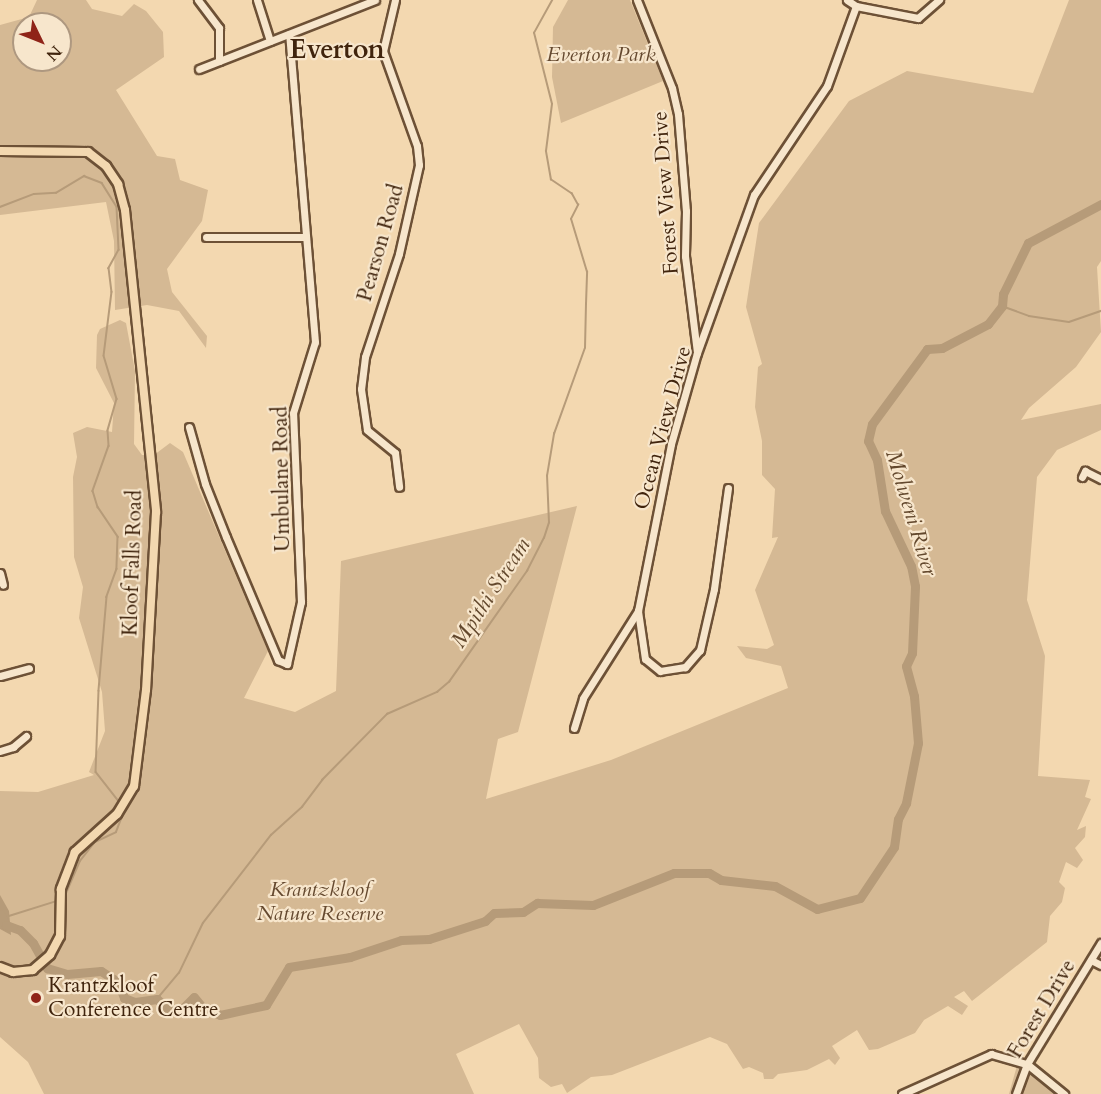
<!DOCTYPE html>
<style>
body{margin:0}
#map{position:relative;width:1101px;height:1094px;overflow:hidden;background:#f3d8b0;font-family:Cardo,serif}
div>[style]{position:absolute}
.green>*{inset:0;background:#d5b994}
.water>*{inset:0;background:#b69b79}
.stream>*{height:1.5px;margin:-0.75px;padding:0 0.75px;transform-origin:0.75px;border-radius:0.75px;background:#b69b79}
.river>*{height:9px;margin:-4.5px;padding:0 4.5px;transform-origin:4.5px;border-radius:4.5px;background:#b69b79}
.roads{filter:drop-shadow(2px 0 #6d5136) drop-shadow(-2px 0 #6d5136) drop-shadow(0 2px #6d5136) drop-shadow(0 -2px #6d5136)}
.minor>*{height:7px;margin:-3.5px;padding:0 3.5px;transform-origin:3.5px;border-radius:3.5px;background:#f7e6cc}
.major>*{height:8px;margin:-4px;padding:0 4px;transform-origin:4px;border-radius:4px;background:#f3d8b0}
.dots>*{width:16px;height:16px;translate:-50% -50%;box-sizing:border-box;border:3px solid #f7e6cc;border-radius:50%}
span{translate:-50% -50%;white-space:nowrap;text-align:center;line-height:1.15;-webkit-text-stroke:4.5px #f7e6cc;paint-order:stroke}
.park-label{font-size:21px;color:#65492f;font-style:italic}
.street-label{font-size:21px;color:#40240d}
.poi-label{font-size:21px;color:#40240d}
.left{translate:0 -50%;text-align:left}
.water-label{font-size:22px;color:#63482d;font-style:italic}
.district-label{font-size:27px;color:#40240d;font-weight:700}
.north{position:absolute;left:12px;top:12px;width:60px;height:60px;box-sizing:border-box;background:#f7e6cc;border:2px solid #ae9880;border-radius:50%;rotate:133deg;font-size:16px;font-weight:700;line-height:24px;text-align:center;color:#40240d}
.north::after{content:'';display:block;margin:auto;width:21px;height:27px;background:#8f2418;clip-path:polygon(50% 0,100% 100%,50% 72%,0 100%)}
</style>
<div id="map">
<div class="green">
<div style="clip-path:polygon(evenodd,37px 0,86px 0,92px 9px,122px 16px,134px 4px,146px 11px,163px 32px,164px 57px,116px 90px,157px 156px,175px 159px,180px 180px,208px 190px,202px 221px,167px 269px,172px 292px,207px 336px,206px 348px,179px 311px,147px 305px,115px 310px,114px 241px,106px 202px,0 215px,0 25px,29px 17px,37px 0,24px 24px,60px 24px,60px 60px,24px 60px,24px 24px)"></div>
<div style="clip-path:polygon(568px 0,630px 0,663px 81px,561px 123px,552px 77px,553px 27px)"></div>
<div style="clip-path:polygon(1069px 0,1101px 0,1101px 261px,1097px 267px,1101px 332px,1076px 367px,1029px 408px,1021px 420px,1101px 404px,1101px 430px,1057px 450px,1037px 477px,1027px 600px,1045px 656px,1038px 776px,1090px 780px,1085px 797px,1091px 799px,1077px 830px,1086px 826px,1085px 837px,1075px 848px,1083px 860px,1077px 868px,1066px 862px,1059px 882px,1065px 888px,1062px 902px,1050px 916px,1047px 942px,972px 1001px,964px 991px,954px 997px,968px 1006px,962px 1015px,948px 1006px,924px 1020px,915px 1033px,878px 1049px,869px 1050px,857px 1030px,832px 1046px,840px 1058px,835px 1065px,829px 1059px,807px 1070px,778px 1074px,773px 1079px,764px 1079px,763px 1073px,749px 1067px,743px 1069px,727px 1044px,710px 1037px,612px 1075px,591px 1077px,567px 1093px,562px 1084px,551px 1087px,539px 1078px,538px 1058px,519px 1024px,456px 1054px,474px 1094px,44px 1094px,28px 1062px,0 1037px,0 791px,38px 792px,94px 775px,89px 772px,105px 731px,102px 692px,79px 618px,83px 587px,74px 557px,73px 477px,77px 457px,73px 433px,87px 427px,112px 432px,114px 403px,96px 368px,97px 335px,100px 329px,120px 320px,126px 323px,135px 371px,134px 444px,142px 455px,154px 455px,170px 443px,183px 452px,268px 651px,244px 698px,295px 712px,336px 691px,341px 561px,577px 506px,518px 732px,498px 739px,486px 799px,611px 760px,788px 688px,781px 666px,746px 658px,737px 646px,767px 649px,774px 645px,755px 590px,778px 537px,772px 538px,775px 489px,762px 475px,762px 441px,755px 407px,758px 367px,762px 364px,746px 307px,759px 223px,849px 101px,907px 71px,1033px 93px)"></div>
<div style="clip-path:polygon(1018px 1062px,1063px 1094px,1009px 1094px)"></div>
</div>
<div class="water">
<div style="clip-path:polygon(0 895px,9px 911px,11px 935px,0 929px)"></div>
</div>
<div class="stream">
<div style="left:0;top:207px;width:36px;rotate:-21deg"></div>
<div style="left:34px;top:194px;width:22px;rotate:-3deg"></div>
<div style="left:56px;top:193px;width:33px;rotate:-31deg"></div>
<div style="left:84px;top:176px;width:19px;rotate:21deg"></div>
<div style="left:102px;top:183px;width:28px;rotate:58deg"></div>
<div style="left:117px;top:207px;width:43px;rotate:87.3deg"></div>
<div style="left:119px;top:250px;width:21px;rotate:119deg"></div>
<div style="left:109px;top:268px;width:24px;rotate:83deg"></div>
<div style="left:112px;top:292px;width:64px;rotate:97.1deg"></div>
<div style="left:104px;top:356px;width:45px;rotate:73.2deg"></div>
<div style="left:117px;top:399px;width:33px;rotate:106deg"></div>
<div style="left:108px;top:431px;width:15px;rotate:86deg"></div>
<div style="left:109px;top:446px;width:48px;rotate:109.6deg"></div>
<div style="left:93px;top:491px;width:17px;rotate:73deg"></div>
<div style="left:98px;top:507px;width:36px;rotate:56deg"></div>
<div style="left:118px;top:537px;width:32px;rotate:92deg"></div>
<div style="left:117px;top:569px;width:30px;rotate:110deg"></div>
<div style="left:107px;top:597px;width:94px;rotate:94.9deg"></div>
<div style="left:99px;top:691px;width:81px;rotate:92.1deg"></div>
<div style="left:96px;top:772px;width:37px;rotate:52deg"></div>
<div style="left:1002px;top:306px;width:29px;rotate:20deg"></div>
<div style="left:1029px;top:316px;width:40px;rotate:8.5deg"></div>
<div style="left:1069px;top:322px;width:34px;rotate:-19deg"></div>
<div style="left:64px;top:898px;width:40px;rotate:-66.6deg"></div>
<div style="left:80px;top:861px;width:24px;rotate:-52deg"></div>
<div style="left:95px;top:842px;width:23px;rotate:-25deg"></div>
<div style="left:116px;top:832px;width:26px;rotate:-69deg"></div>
<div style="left:9px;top:916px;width:50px;rotate:-17.4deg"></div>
<div style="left:157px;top:999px;width:34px;rotate:-50deg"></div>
<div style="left:179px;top:973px;width:55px;rotate:-64.4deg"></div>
<div style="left:203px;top:923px;width:111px;rotate:-52.3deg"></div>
<div style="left:271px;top:835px;width:42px;rotate:-42.1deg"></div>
<div style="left:302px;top:807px;width:34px;rotate:-53deg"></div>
<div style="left:322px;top:780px;width:93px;rotate:-45.4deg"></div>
<div style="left:387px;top:714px;width:55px;rotate:-23.7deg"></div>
<div style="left:437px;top:692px;width:16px;rotate:-40deg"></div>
<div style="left:449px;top:682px;width:136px;rotate:-54.9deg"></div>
<div style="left:527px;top:571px;width:37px;rotate:-63deg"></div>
<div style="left:544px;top:538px;width:16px;rotate:-72deg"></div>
<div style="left:549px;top:523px;width:47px;rotate:-92.4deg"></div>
<div style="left:547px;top:476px;width:43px;rotate:-80.5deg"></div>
<div style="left:554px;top:434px;width:91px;rotate:-70.2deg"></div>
<div style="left:585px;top:348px;width:44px;rotate:-88.7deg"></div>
<div style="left:586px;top:304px;width:32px;rotate:-88deg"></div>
<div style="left:587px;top:272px;width:55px;rotate:-106.8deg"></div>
<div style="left:571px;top:219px;width:16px;rotate:-63deg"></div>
<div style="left:578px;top:205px;width:13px;rotate:-119deg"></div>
<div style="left:572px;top:194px;width:25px;rotate:-146deg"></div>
<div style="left:551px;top:180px;width:29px;rotate:-100deg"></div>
<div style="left:546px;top:151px;width:47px;rotate:-82.7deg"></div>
<div style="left:552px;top:104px;width:73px;rotate:-104.2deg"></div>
<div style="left:534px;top:33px;width:38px;rotate:-61deg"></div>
</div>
<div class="river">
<div style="left:0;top:914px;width:13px;rotate:61deg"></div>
<div style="left:6px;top:925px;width:15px;rotate:20deg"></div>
<div style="left:20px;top:930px;width:18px;rotate:45deg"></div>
<div style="left:33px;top:943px;width:29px;rotate:61deg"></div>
<div style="left:47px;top:968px;width:21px;rotate:17deg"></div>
<div style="left:67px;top:974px;width:34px;rotate:-5deg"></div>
<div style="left:101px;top:971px;width:20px;rotate:33deg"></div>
<div style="left:118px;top:982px;width:17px;rotate:69deg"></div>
<div style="left:124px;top:998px;width:12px;rotate:20deg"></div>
<div style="left:135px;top:1002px;width:22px;rotate:-8deg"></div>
<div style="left:157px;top:999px;width:16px;rotate:43deg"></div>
<div style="left:169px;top:1010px;width:12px"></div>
<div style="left:181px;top:1010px;width:18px;rotate:-45deg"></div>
<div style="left:194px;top:997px;width:14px;rotate:51deg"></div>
<div style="left:203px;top:1008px;width:18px;rotate:22deg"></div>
<div style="left:220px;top:1015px;width:47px;rotate:-12.3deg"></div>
<div style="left:266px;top:1005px;width:44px;rotate:-58.8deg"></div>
<div style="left:289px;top:967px;width:62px;rotate:-9.3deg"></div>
<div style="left:350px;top:957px;width:54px;rotate:-18.4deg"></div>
<div style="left:401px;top:940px;width:28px;rotate:-2deg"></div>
<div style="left:429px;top:939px;width:59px;rotate:-17.8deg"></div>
<div style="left:485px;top:921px;width:12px;rotate:-42deg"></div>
<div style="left:494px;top:913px;width:29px;rotate:-2deg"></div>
<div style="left:523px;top:912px;width:17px;rotate:-33deg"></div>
<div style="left:537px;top:903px;width:56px;rotate:2deg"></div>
<div style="left:593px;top:905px;width:87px;rotate:-21.6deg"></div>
<div style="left:674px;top:873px;width:35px"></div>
<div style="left:709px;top:873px;width:14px;rotate:30deg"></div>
<div style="left:721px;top:880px;width:54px;rotate:6.3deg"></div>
<div style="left:775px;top:886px;width:48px;rotate:28.7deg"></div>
<div style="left:817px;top:909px;width:44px;rotate:-14.3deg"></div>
<div style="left:860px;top:898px;width:61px;rotate:-56.3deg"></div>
<div style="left:894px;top:847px;width:28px;rotate:-82deg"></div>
<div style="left:898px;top:819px;width:18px;rotate:-63deg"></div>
<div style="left:906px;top:803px;width:61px;rotate:-78.7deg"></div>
<div style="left:918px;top:743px;width:47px;rotate:-94.9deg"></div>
<div style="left:914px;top:696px;width:31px;rotate:-105deg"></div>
<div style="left:906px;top:666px;width:14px;rotate:-65deg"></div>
<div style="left:912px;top:653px;width:67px;rotate:-87.4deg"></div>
<div style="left:915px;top:586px;width:20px;rotate:-101deg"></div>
<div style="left:911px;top:566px;width:61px;rotate:-115.3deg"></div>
<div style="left:885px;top:511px;width:52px;rotate:-98.9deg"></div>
<div style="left:877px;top:460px;width:21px;rotate:-115deg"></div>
<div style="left:868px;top:441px;width:17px;rotate:-77deg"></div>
<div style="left:872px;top:424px;width:93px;rotate:-53.7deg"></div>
<div style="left:927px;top:349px;width:15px;rotate:-4deg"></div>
<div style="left:942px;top:348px;width:52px;rotate:-27.6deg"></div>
<div style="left:988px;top:324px;width:23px;rotate:-52deg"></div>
<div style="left:1002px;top:306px;width:12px;rotate:-85deg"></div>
<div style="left:1003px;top:294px;width:57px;rotate:-63.9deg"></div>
<div style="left:1028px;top:243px;width:83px;rotate:-28.1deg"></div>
</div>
<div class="roads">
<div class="minor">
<div style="left:198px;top:0;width:35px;rotate:53deg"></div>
<div style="left:219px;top:28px;width:33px;rotate:90deg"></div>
<div style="left:257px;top:0;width:43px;rotate:72.4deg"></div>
<div style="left:395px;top:0;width:52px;rotate:103.2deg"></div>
<div style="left:383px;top:51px;width:101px;rotate:70.3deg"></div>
<div style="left:417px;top:146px;width:19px;rotate:84deg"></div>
<div style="left:419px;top:165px;width:91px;rotate:102.7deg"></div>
<div style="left:399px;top:254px;width:108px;rotate:108.3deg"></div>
<div style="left:365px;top:357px;width:32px;rotate:97deg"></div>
<div style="left:361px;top:389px;width:41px;rotate:81.7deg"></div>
<div style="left:367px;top:430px;width:36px;rotate:39deg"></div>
<div style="left:395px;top:453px;width:34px;rotate:83deg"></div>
<div style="left:637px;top:0;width:95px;rotate:68.3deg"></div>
<div style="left:672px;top:88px;width:27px;rotate:77deg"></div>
<div style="left:678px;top:114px;width:97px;rotate:85.3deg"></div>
<div style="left:686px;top:211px;width:45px;rotate:91.3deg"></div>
<div style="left:685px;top:256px;width:97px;rotate:82.9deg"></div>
<div style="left:847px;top:0;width:11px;rotate:34deg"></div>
<div style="left:856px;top:6px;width:63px;rotate:11deg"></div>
<div style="left:918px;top:18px;width:28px;rotate:-41deg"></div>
<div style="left:199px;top:69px;width:189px;rotate:-21.4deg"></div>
<div style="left:206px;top:237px;width:100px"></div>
<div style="left:189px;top:427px;width:59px;rotate:74.3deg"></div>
<div style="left:205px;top:484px;width:57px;rotate:68.4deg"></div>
<div style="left:226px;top:537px;width:134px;rotate:67.1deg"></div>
<div style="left:278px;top:660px;width:10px;rotate:24deg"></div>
<div style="left:287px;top:664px;width:64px;rotate:-77.3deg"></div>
<div style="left:301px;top:602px;width:189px;rotate:-92.4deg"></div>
<div style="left:293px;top:413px;width:74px;rotate:-72.8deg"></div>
<div style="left:315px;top:342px;width:309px;rotate:-94.8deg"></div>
<div style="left:1082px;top:477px;width:7px;rotate:-63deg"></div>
<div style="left:1085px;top:471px;width:18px;rotate:27deg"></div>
<div style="left:728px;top:488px;width:102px;rotate:97.9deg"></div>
<div style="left:714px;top:589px;width:63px;rotate:102.9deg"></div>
<div style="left:700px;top:650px;width:23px;rotate:131deg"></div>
<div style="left:685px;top:667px;width:25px;rotate:171deg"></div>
<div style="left:660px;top:671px;width:19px;rotate:-141deg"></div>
<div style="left:645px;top:659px;width:49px;rotate:-98.3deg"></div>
<div style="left:638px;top:611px;width:170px;rotate:-78.8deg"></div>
<div style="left:671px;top:444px;width:95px;rotate:-74.1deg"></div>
<div style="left:697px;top:353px;width:168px;rotate:-70.2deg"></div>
<div style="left:754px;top:195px;width:131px;rotate:-56.2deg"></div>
<div style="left:827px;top:86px;width:85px;rotate:-70.1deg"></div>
<div style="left:0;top:573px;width:12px;rotate:76deg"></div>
<div style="left:0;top:676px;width:30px;rotate:-15deg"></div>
<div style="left:574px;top:728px;width:31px;rotate:-73deg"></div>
<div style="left:583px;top:698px;width:103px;rotate:-57.7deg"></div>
<div style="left:0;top:751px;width:14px;rotate:-17deg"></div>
<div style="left:13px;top:747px;width:17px;rotate:-40deg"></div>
<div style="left:1091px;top:960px;width:11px;rotate:27deg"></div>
<div style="left:902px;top:1094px;width:98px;rotate:-24.2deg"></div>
<div style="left:991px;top:1054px;width:37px;rotate:16deg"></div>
<div style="left:1027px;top:1064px;width:48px;rotate:39deg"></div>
<div style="left:1016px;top:1094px;width:32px;rotate:-70deg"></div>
<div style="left:1027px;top:1064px;width:142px;rotate:-58.6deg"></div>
</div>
<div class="major">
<div style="left:0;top:151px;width:88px;rotate:0.7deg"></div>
<div style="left:88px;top:152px;width:23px;rotate:38deg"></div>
<div style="left:106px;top:166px;width:22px;rotate:56deg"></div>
<div style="left:118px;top:184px;width:27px;rotate:75deg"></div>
<div style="left:125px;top:210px;width:304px;rotate:84.1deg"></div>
<div style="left:156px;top:512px;width:178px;rotate:93.2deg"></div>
<div style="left:146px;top:690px;width:97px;rotate:97.1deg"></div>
<div style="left:134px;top:786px;width:33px;rotate:121deg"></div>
<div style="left:117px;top:814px;width:57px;rotate:137.9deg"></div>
<div style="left:75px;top:852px;width:40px;rotate:111deg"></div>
<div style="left:61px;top:889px;width:47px;rotate:91.2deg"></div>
<div style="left:60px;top:936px;width:21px;rotate:118deg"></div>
<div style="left:50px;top:955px;width:23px;rotate:139deg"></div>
<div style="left:33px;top:970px;width:20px;rotate:174deg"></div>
<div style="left:13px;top:972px;width:14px;rotate:-159deg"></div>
</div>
</div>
<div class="dots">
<div style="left:36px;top:998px;background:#8f2418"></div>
</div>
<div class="park-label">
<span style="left:601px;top:55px">Everton Park</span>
<span style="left:320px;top:902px">Krantzkloof<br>Nature Reserve</span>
</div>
<div class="street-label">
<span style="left:666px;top:193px;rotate:-94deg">Forest View Drive</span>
<span style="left:381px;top:243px;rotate:-74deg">Pearson Road</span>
<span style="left:663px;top:428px;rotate:-75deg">Ocean View Drive</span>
<span style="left:282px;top:479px;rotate:-91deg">Umbulane Road</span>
<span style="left:133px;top:563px;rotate:-88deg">Kloof Falls Road</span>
<span style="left:1042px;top:1009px;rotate:-59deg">Forest Drive</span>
</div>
<div class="poi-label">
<span class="left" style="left:48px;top:998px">Krantzkloof<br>Conference Centre</span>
</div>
<div class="water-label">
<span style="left:911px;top:513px;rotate:73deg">Molweni River</span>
<span style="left:491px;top:593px;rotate:-57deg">Mpithi Stream</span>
</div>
<div class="district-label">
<span style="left:337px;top:50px">Everton</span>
</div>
<div class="north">N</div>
</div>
